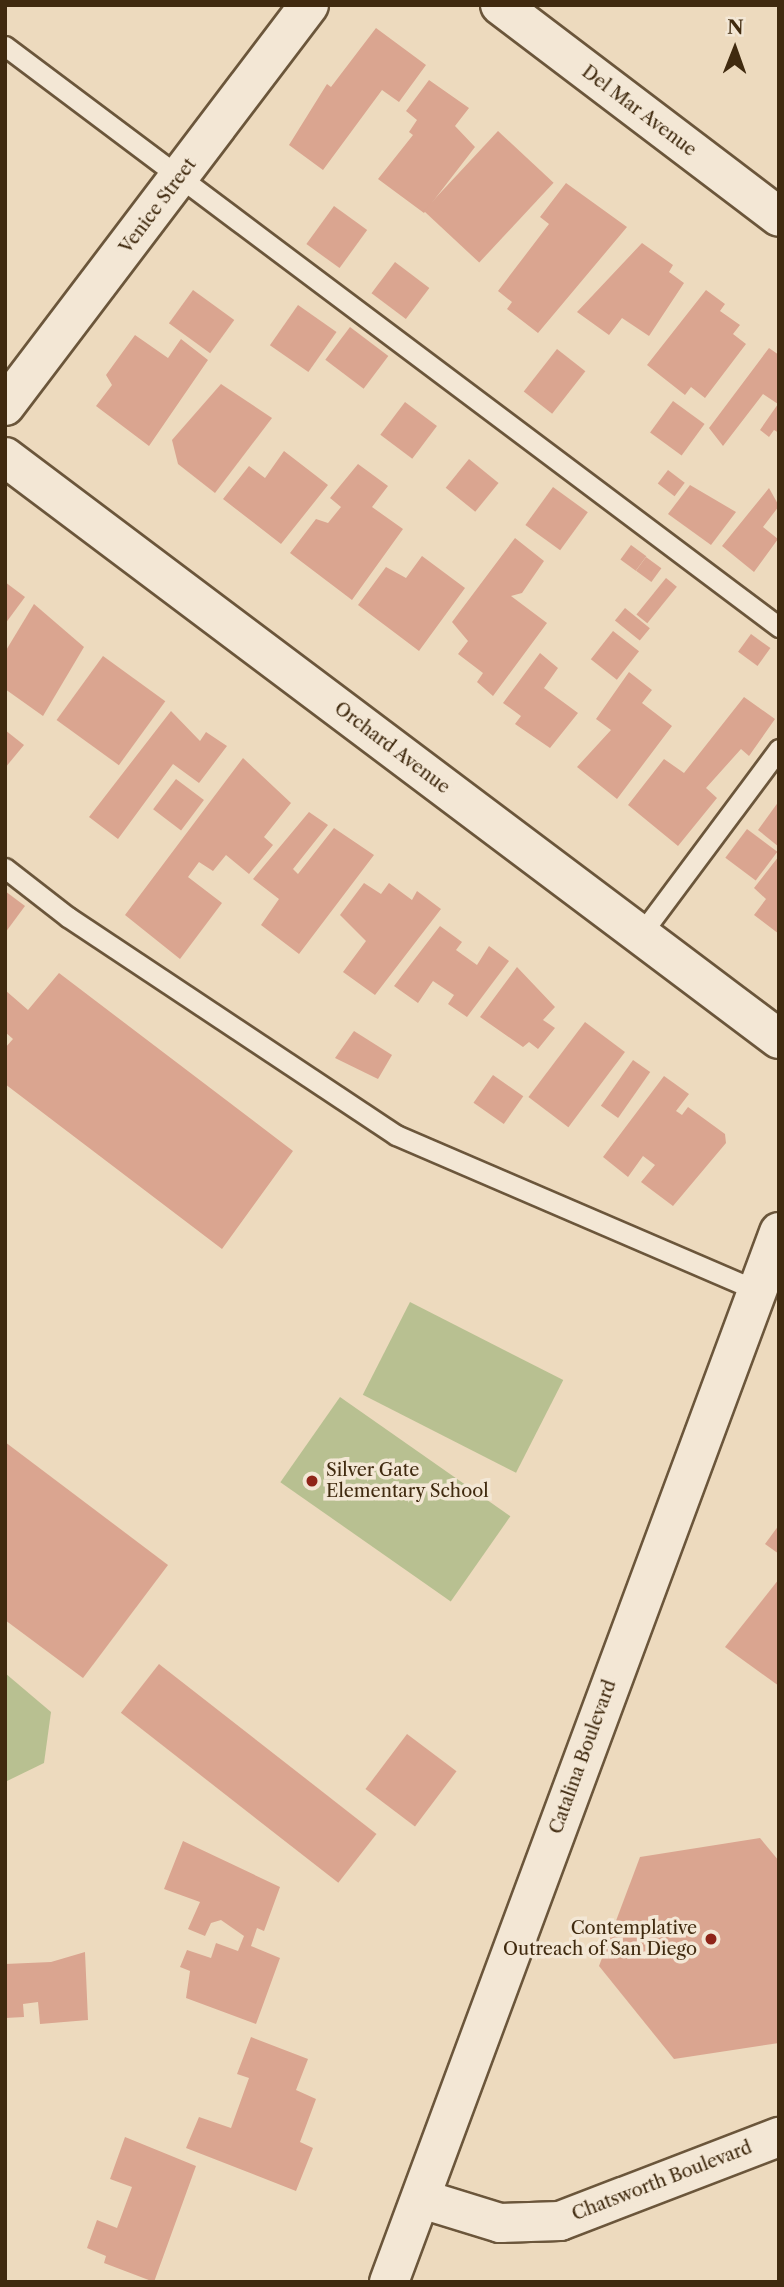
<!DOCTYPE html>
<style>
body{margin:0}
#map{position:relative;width:784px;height:2287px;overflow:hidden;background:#eddabe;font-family:"Libre Caslon Text",serif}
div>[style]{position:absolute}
.green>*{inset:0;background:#b8c091;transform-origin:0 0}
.building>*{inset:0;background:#daa590;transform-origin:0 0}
.roads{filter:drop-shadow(2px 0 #6b563b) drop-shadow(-2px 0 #6b563b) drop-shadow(0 2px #6b563b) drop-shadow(0 -2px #6b563b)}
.service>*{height:19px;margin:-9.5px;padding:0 9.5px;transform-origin:9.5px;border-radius:9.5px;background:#f3e7d5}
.minor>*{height:38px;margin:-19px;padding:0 19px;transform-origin:19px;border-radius:19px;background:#f3e7d5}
.tertiary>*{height:38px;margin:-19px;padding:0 19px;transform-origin:19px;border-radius:19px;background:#f3e7d5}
.secondary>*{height:38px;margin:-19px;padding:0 19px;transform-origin:19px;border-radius:19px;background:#f3e7d5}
.dots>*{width:19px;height:19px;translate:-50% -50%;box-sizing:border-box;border:4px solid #f3e7d5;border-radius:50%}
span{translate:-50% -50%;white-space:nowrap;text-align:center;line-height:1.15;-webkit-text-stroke:7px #f3e7d5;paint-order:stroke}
.street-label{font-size:18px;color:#402a0f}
.poi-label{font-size:18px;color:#402a0f}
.left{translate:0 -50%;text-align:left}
.right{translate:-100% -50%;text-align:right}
.frame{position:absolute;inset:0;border:7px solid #402a0f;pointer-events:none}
.north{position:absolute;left:700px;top:14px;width:70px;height:70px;-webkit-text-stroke:5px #f3e7d5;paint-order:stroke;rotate:1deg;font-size:19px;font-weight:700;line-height:28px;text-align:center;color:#402a0f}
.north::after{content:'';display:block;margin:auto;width:24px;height:32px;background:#402a0f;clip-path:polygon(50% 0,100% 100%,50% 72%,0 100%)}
</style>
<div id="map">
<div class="green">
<div style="left:410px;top:1302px;width:172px;height:104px;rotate:27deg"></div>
<div style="left:340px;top:1397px;width:208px;height:104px;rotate:35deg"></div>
<div style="clip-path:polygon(5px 1673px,51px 1712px,44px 1763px,5px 1782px)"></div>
</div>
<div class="building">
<div style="clip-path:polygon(376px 28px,426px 65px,399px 102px,382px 90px,323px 170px,289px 145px,327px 84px,331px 87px)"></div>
<div style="clip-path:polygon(429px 80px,469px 108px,455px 126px,475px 147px,424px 213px,378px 179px,413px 135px,409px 132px,417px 120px,406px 111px)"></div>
<div style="left:498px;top:131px;width:76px;height:109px;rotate:43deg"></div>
<div style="clip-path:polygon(566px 183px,627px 227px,538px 333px,507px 309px,512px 302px,498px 291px,549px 224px,540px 217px)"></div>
<div style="left:334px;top:206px;width:41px;height:47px;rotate:36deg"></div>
<div style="clip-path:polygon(642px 243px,673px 265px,669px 272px,684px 283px,649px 336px,622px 318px,609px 335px,577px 312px)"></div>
<div style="left:395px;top:262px;width:43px;height:39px;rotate:37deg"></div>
<div style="left:193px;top:290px;width:51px;height:41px;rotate:36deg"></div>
<div style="clip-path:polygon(706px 290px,725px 304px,720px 311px,740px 325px,733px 334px,746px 344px,705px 398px,691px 387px,685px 395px,647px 365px)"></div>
<div style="left:298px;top:305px;width:47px;height:49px;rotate:35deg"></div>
<div style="left:350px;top:327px;width:48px;height:41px;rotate:37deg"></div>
<div style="clip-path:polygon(135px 335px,168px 358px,181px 339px,208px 360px,149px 446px,96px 406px,112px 385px,106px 375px)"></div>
<div style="clip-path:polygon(769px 348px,779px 355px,779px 433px,774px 430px,769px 437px,760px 430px,778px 404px,763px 394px,723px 446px,709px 428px)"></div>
<div style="left:557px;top:349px;width:36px;height:54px;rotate:38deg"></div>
<div style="clip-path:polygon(221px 384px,272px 418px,215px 493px,178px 464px,172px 440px)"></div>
<div style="left:673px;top:401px;width:39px;height:39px;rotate:36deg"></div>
<div style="left:405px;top:402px;width:40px;height:41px;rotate:37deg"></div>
<div style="clip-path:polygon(284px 451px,328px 485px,281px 544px,223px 499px,249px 466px,265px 478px)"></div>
<div style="left:469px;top:459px;width:38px;height:37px;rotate:39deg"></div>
<div style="clip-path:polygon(358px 464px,388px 486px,372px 507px,403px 529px,352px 600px,290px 553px,316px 519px,328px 523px,341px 507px,330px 498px)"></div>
<div style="left:668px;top:470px;width:21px;height:17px;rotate:37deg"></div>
<div style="clip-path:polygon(690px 485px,736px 512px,711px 545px,668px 514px)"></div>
<div style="left:553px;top:487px;width:43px;height:47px;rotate:36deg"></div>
<div style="clip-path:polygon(769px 488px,779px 506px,763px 527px,778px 539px,754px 572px,722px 546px)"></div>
<div style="clip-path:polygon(515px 538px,544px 561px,522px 593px,511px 596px,547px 623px,493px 696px,477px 682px,483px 673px,458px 654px,468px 641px,452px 622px)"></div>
<div style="left:631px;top:545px;width:19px;height:18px;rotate:36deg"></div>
<div style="clip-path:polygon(422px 556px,465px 588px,419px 651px,358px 605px,386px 567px,406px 578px)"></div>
<div style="left:646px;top:557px;width:19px;height:17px;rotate:36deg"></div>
<div style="left:666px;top:578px;width:14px;height:47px;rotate:39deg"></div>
<div style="clip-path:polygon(5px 582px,25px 597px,5px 624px)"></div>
<div style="clip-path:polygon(34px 604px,84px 647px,43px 716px,5px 689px,5px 652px)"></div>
<div style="left:625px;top:608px;width:32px;height:16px;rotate:39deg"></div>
<div style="left:613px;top:631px;width:33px;height:36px;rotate:38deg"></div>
<div style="left:751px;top:634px;width:24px;height:22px;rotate:36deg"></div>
<div style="clip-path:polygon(540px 653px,558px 668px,544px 688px,578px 713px,550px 748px,515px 724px,521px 716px,503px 703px)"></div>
<div style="left:103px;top:656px;width:77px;height:79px;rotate:36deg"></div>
<div style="clip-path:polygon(629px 672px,652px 690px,642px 703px,672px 726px,617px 799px,577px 767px,611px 730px,596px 719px)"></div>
<div style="clip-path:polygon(744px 697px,775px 719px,749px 756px,741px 749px,706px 788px,717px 798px,678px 846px,628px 805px,664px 759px,684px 773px)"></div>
<div style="clip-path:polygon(171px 711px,200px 741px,206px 732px,227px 746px,199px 783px,173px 764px,118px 839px,89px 817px)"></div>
<div style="clip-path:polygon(5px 730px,24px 745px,5px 768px)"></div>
<div style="clip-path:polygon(243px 758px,291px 803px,264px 837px,273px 845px,249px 874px,226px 855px,213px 871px,199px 862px,188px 877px,222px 903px,180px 959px,125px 915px)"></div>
<div style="left:176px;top:779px;width:35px;height:38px;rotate:37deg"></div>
<div style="clip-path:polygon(779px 801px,779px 847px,758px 830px)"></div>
<div style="clip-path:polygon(309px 812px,328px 825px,293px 869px,298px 874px,334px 828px,374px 855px,299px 954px,261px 925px,279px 899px,253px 879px)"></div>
<div style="left:747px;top:829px;width:38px;height:36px;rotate:37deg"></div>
<div style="clip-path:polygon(779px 856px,779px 934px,754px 915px,766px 899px,754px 888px)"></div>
<div style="clip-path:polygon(364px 883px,381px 894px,389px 883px,412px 900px,417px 891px,441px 909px,375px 995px,343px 972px,366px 941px,340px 915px)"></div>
<div style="clip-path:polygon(5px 891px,25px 906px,5px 933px)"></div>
<div style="clip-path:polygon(440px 926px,462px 942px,456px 950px,477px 965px,489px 946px,509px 961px,467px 1017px,448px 1004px,454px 995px,433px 981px,418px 1003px,394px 986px)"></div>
<div style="clip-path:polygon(517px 967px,555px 1007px,543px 1020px,555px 1028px,538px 1049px,529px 1042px,523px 1047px,480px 1017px)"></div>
<div style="clip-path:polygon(59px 973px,293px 1151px,222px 1249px,5px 1084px,5px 1048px,13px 1039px,5px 1032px,5px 990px,28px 1010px)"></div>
<div style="left:585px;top:1022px;width:50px;height:94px;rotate:37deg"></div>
<div style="clip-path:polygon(354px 1031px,392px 1055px,378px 1079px,335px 1058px)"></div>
<div style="left:633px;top:1060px;width:21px;height:56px;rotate:35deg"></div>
<div style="left:493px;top:1075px;width:37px;height:34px;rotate:35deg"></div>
<div style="clip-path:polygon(664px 1076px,689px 1094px,676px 1111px,682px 1115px,688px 1107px,725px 1134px,726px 1143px,673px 1206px,641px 1182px,655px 1165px,643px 1156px,628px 1177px,603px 1157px)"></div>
<div style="clip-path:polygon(5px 1442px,168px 1565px,83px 1678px,5px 1620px)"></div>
<div style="clip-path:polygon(779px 1525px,779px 1554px,765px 1544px)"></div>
<div style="clip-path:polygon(779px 1579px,779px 1686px,725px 1647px)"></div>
<div style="left:159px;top:1664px;width:276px;height:62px;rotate:38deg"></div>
<div style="left:407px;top:1734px;width:62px;height:69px;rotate:37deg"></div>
<div style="clip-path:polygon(760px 1838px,779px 1861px,779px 2043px,674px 2059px,599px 1966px,640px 1857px)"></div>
<div style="clip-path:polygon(183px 1841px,280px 1887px,264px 1931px,257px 1928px,251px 1946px,280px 1958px,256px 2024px,186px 1998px,190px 1971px,180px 1967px,187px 1950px,211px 1958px,216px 1943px,238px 1951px,244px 1936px,221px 1920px,211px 1923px,205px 1936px,188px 1929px,200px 1902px,164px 1889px)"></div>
<div style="clip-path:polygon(85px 1952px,88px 2020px,40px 2024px,38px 2002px,23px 2004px,24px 2017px,5px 2018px,5px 1964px,51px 1962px)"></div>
<div style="clip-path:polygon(251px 2037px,308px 2059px,296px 2090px,316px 2099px,300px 2142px,313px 2148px,296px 2191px,186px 2148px,199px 2117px,231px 2128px,249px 2078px,237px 2074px)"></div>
<div style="clip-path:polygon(125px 2137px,196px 2166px,154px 2282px,104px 2263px,106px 2256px,87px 2248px,97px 2220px,117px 2228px,132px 2187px,110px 2179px)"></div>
</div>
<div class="roads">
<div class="service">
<div style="left:5px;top:46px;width:968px;rotate:36.89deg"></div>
<div style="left:5px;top:868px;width:80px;rotate:37.9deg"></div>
<div style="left:68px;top:917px;width:394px;rotate:33.6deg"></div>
<div style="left:396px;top:1135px;width:392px;rotate:23.3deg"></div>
<div style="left:641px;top:934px;width:231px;rotate:-53.3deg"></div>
</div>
<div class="minor">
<div style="left:500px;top:5px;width:350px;rotate:37.2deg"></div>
<div style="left:5px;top:406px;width:503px;rotate:-52.83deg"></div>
</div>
<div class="tertiary">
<div style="left:5px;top:457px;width:968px;rotate:36.94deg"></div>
</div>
<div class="secondary">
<div style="left:422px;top:2199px;width:82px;rotate:17.1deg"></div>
<div style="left:500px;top:2223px;width:60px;rotate:-1.9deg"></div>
<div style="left:560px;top:2221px;width:235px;rotate:-21deg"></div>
<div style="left:389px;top:2282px;width:1120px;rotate:-69.62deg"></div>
</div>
</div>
<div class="dots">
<div style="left:312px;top:1481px;background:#8f2418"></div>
<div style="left:711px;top:1939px;background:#8f2418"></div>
</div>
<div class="street-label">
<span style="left:639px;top:111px;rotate:37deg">Del Mar Avenue</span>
<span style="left:158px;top:206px;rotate:-53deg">Venice Street</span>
<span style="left:392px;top:748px;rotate:37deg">Orchard Avenue</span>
<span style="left:583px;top:1757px;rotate:-70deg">Catalina Boulevard</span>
<span style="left:662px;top:2181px;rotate:-21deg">Chatsworth Boulevard</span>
</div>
<div class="poi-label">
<span class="left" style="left:326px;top:1481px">Silver Gate<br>Elementary School</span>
<span class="right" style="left:697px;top:1939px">Contemplative<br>Outreach of San Diego</span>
</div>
<div class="frame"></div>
<div class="north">N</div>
</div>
